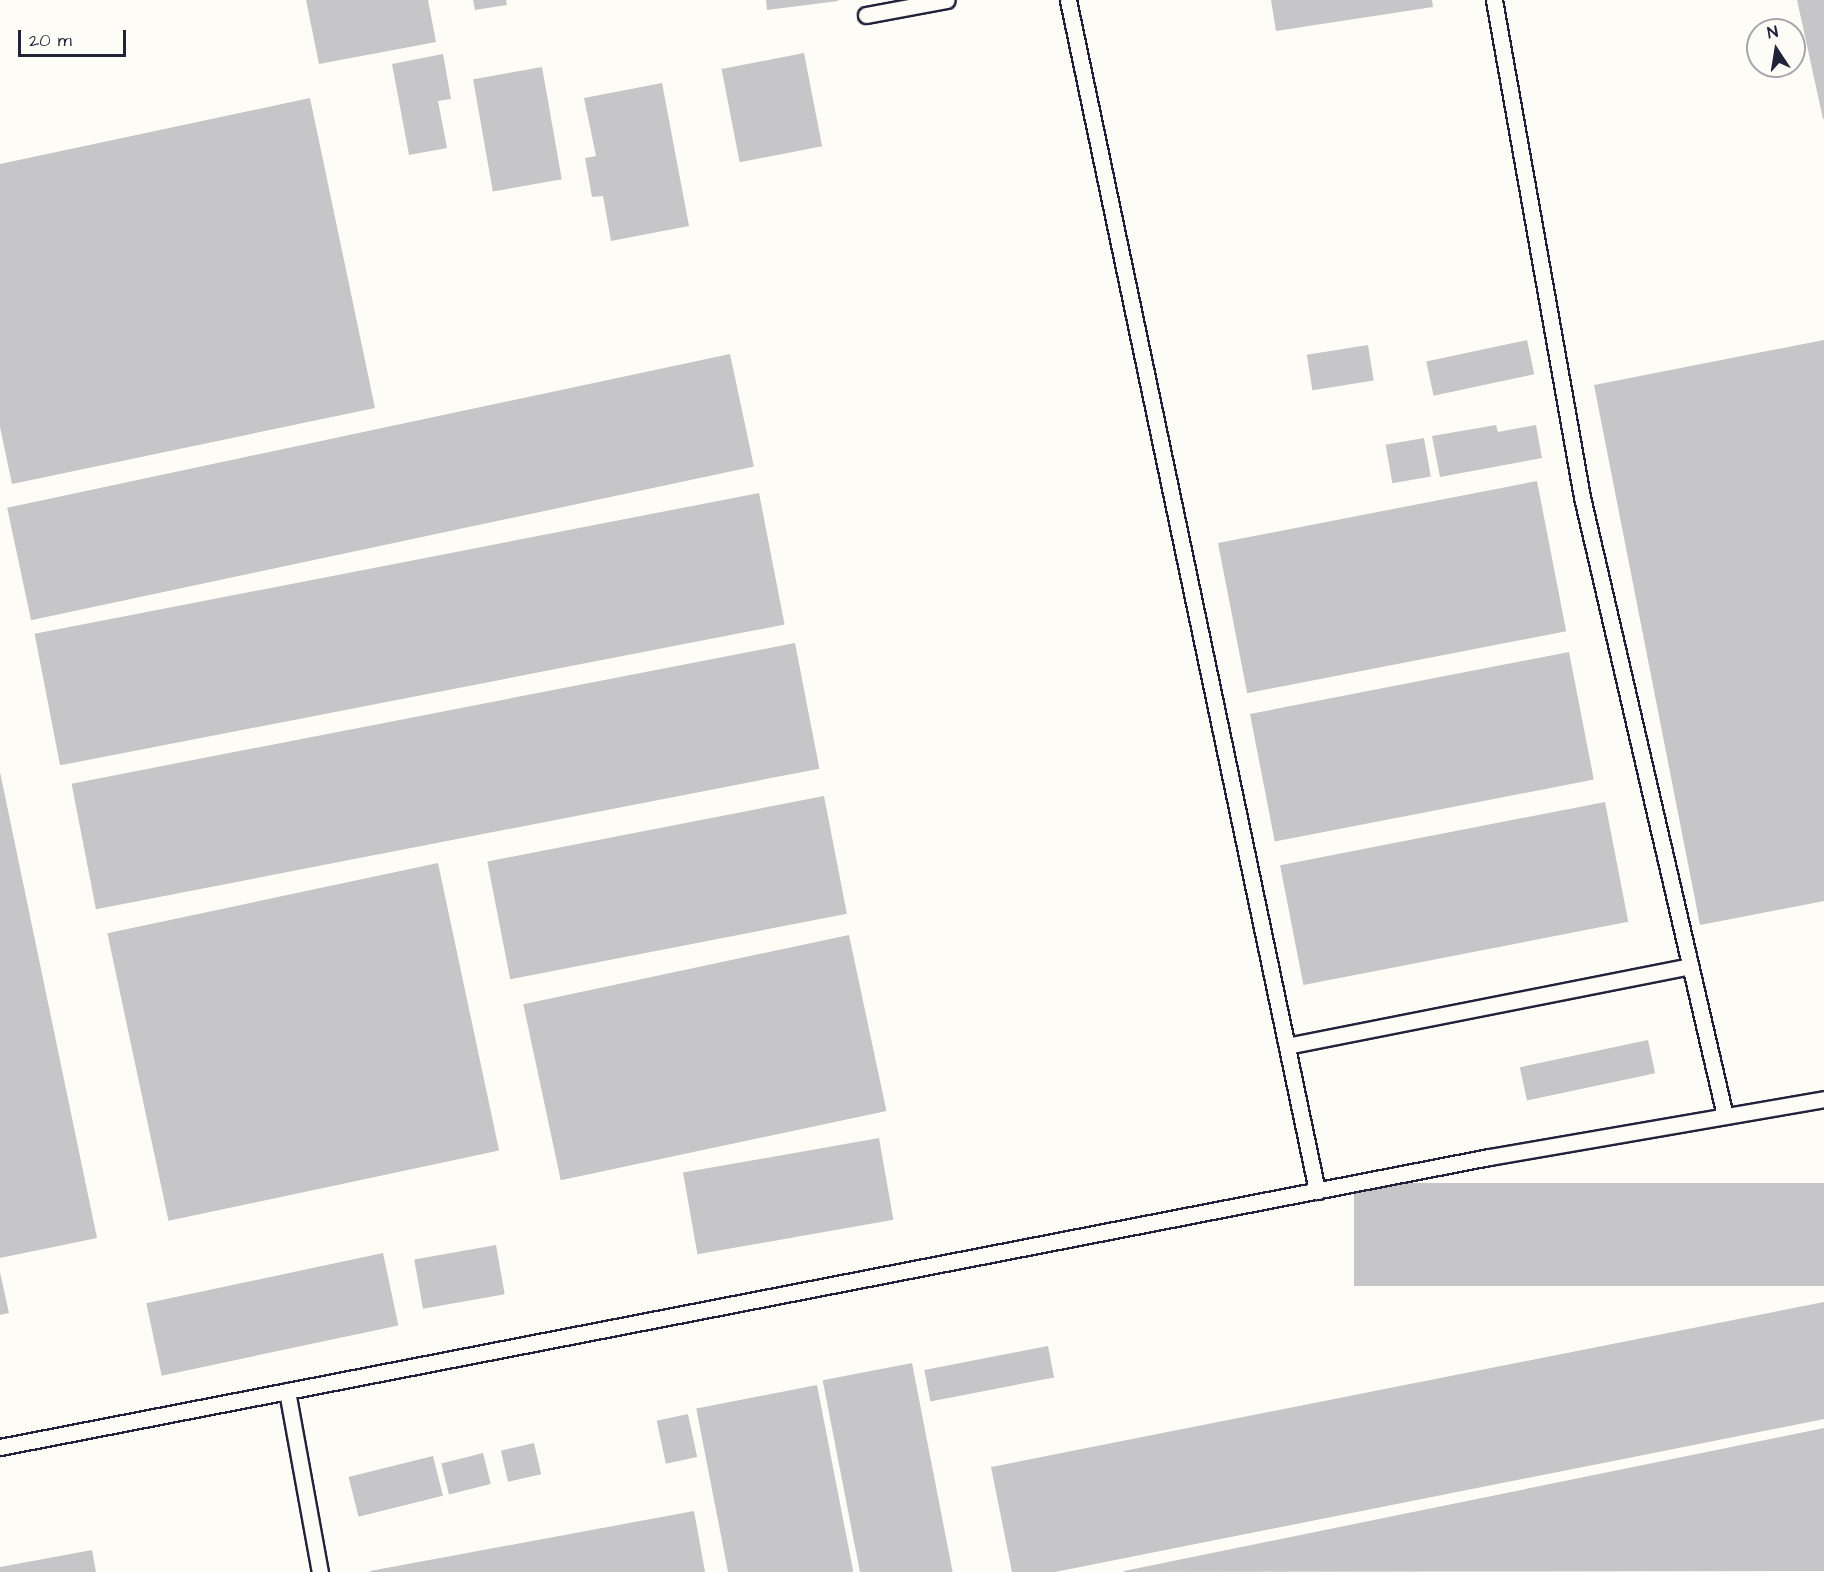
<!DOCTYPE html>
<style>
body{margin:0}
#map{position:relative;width:1824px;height:1572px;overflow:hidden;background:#fdfcf7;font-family:"Architects Daughter",sans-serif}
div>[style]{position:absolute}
.building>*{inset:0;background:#c6c6c8;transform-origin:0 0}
.roads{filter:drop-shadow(2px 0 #22223b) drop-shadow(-2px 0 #22223b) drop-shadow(0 2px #22223b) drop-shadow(0 -2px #22223b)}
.lane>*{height:15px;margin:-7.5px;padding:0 7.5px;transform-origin:7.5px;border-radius:7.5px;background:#fdfcf7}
span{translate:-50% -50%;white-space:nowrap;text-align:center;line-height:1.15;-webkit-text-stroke:5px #fdfcf7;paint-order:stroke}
.north{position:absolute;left:1746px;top:18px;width:60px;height:60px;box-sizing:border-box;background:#fdfcf7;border:2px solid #a5a5ac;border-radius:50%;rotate:348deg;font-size:16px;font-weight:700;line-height:24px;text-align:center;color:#22223b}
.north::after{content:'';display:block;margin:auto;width:21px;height:27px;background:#22223b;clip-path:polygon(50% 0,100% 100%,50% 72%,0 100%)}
.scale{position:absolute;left:18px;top:30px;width:108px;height:27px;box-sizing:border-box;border:3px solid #22223b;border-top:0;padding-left:8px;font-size:18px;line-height:21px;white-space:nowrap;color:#22223b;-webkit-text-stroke:4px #fdfcf7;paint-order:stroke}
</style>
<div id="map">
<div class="building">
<div style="clip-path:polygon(306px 0,428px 0,436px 42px,319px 64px)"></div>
<div style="clip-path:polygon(473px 0,506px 0,507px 5px,475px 10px)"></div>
<div style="clip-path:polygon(766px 0,838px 0,838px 1px,767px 10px)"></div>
<div style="clip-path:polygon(1271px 0,1432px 0,1433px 7px,1276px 31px)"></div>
<div style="clip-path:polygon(1797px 0,1824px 0,1824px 119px,1823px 119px)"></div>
<div style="left:804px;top:53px;width:95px;height:84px;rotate:79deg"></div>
<div style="clip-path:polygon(443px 54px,451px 99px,438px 101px,447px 148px,409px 155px,392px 64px)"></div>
<div style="left:542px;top:67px;width:114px;height:70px;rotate:80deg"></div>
<div style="clip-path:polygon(662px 83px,689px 226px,611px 241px,603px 196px,592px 197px,585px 158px,596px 156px,584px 98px)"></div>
<div style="clip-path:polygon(310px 98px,375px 408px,12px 484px,0 427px,0 164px)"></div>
<div style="left:1527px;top:340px;width:35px;height:103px;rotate:78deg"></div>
<div style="clip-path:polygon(1824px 340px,1824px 901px,1700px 925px,1594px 385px)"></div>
<div style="left:1368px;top:345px;width:36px;height:62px;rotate:81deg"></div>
<div style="left:730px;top:354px;width:115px;height:739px;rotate:78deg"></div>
<div style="clip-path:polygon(1496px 425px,1498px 432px,1536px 425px,1542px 458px,1440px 477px,1432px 436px)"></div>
<div style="left:1424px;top:438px;width:39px;height:39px;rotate:80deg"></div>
<div style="left:1537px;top:481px;width:153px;height:325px;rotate:79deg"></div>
<div style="left:759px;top:493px;width:134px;height:738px;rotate:79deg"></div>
<div style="left:795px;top:643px;width:128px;height:737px;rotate:79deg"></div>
<div style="left:1569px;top:652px;width:130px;height:325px;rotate:79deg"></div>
<div style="clip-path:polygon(0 772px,97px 1238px,0 1258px)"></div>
<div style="left:824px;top:796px;width:120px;height:343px;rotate:79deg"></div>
<div style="left:1605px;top:802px;width:122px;height:331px;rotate:79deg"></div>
<div style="left:438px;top:863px;width:294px;height:338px;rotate:78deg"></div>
<div style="left:849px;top:935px;width:180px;height:333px;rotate:78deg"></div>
<div style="left:1648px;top:1040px;width:34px;height:131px;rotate:78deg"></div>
<div style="left:879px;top:1138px;width:83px;height:199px;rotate:80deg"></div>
<div style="left:1824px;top:1183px;width:103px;height:470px;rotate:90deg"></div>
<div style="left:496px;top:1245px;width:50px;height:83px;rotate:80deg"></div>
<div style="left:383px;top:1253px;width:74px;height:242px;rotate:78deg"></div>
<div style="clip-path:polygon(0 1272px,9px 1313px,0 1315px)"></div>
<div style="clip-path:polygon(1824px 1302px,1824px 1419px,1055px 1572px,1012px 1572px,991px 1467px)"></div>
<div style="left:1048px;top:1346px;width:32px;height:126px;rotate:79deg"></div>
<div style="left:912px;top:1363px;width:213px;height:91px;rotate:79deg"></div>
<div style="left:817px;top:1385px;width:190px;height:123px;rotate:79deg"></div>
<div style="left:688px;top:1414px;width:44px;height:32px;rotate:78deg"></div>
<div style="clip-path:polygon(1824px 1428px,1824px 1571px,1124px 1572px,1124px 1571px)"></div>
<div style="left:534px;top:1443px;width:32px;height:34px;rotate:77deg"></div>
<div style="left:483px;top:1453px;width:32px;height:43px;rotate:76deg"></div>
<div style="left:433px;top:1456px;width:41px;height:87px;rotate:76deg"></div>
<div style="clip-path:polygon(694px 1511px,705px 1572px,370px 1572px,370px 1571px)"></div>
<div style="clip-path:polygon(92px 1550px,96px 1572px,0 1572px,0 1567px)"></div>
</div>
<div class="roads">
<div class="lane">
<div style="left:1068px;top:0;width:1217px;rotate:78.19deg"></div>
<div style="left:1494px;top:0;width:505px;rotate:79.96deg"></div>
<div style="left:1582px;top:497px;width:635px;rotate:76.99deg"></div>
<div style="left:866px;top:15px;width:82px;rotate:-10.5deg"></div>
<div style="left:1287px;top:1046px;width:411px;rotate:-11.2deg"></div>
<div style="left:287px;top:1391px;width:184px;rotate:79.7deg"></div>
<div style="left:0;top:1447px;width:1517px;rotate:-11.02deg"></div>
<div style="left:1489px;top:1157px;width:340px;rotate:-9.8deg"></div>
</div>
</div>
<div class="north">N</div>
<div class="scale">20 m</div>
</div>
